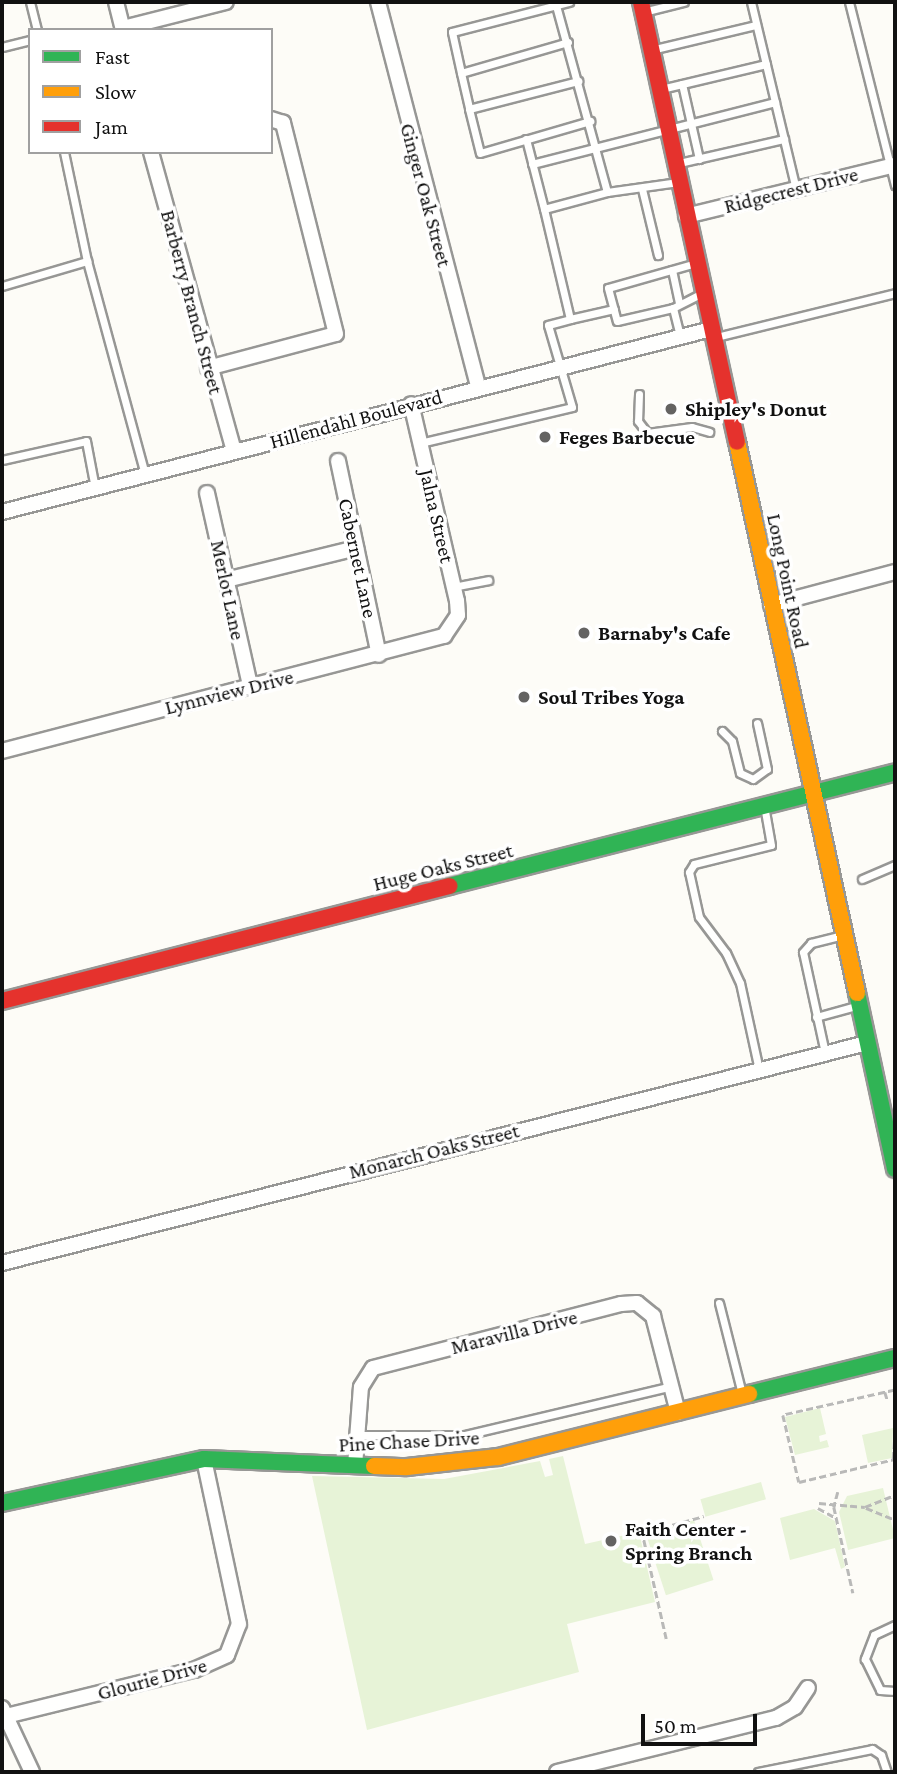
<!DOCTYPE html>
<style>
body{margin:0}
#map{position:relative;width:897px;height:1774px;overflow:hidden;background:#fdfcf7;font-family:"Crimson Pro",serif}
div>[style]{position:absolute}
.green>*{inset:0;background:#e7f3d7;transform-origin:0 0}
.path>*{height:2.5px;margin-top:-1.25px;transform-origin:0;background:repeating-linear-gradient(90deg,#b9b9b8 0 7px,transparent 0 10.5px)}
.roads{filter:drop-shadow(2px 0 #979795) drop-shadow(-2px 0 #979795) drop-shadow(0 2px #979795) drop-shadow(0 -2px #979795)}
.lane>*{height:7px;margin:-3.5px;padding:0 3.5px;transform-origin:3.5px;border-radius:3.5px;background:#fffffe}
.street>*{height:14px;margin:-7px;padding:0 7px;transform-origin:7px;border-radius:7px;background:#fffffe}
.fast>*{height:16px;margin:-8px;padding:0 8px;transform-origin:8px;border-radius:8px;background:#30b455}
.slow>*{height:16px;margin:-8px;padding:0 8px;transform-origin:8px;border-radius:8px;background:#ff9f0a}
.jam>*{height:16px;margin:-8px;padding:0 8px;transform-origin:8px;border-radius:8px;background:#e5322d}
.dots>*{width:19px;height:19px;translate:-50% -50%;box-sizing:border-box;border:4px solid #fff;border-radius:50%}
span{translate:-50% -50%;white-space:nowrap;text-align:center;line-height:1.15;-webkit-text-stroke:7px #fff;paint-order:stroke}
.street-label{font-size:21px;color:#111}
.poi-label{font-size:21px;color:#111;font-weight:700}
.left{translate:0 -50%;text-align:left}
.frame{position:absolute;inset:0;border:4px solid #111;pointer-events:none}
.legend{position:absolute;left:28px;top:28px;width:245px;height:126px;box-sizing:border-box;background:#fff;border:2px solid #a0a0a0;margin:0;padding:9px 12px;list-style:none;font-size:21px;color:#111}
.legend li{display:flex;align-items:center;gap:14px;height:35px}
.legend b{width:35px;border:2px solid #a0a0a0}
.scale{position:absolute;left:641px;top:1714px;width:116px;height:32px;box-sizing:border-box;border:4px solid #111;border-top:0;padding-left:9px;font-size:21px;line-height:24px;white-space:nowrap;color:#111;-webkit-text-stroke:5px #fff;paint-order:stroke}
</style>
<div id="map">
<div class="green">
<div style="clip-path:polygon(820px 1408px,826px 1434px,819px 1436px,820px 1442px,827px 1440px,829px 1447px,795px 1455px,785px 1417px)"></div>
<div style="clip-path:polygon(893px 1428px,892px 1458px,868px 1463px,862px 1435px)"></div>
<div style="clip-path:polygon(563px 1456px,585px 1544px,639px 1532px,655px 1602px,567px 1624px,579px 1672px,367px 1730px,312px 1476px,444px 1479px,540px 1461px,545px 1477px,553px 1475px,549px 1459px)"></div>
<div style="left:761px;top:1482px;width:18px;height:63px;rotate:74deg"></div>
<div style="clip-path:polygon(883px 1488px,895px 1538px,848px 1550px,839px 1512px,847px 1496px)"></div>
<div style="clip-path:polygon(814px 1509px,835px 1521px,845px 1567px,841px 1569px,835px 1548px,790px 1560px,780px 1518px)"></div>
<div style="left:694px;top:1520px;width:63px;height:50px;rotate:72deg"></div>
</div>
<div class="path">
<div style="left:895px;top:1390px;width:115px;rotate:167.4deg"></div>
<div style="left:783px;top:1415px;width:69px;rotate:76.6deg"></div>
<div style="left:799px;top:1482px;width:99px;rotate:-13.5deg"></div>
<div style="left:885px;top:1392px;width:10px;rotate:73deg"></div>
<div style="left:893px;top:1459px;width:32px;rotate:-86deg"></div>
<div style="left:838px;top:1492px;width:16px;rotate:105deg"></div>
<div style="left:834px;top:1507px;width:88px;rotate:77.5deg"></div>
<div style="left:819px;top:1503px;width:46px;rotate:5deg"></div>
<div style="left:865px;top:1507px;width:32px;rotate:-22deg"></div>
<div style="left:818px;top:1508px;width:21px;rotate:29deg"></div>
<div style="left:866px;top:1508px;width:31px;rotate:22deg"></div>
<div style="left:666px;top:1639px;width:109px;rotate:-102.8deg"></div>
<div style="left:642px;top:1533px;width:64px;rotate:-15.3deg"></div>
</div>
<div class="roads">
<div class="lane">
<div style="left:30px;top:2px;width:29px;rotate:76deg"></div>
<div style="left:751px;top:2px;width:192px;rotate:76.5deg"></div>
<div style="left:849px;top:2px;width:189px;rotate:75.9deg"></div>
<div style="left:647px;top:11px;width:38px;rotate:-14deg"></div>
<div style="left:568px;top:42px;width:111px;rotate:163.8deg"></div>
<div style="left:461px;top:73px;width:42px;rotate:-102.4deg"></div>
<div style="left:452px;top:32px;width:121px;rotate:-14.4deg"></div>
<div style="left:2px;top:47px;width:29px;rotate:-14deg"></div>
<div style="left:655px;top:49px;width:104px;rotate:-13.4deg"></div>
<div style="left:461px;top:73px;width:37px;rotate:77deg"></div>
<div style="left:469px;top:109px;width:113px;rotate:-14.4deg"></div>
<div style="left:682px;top:84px;width:77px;rotate:77.2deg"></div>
<div style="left:661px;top:89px;width:108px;rotate:-13.4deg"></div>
<div style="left:469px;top:109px;width:45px;rotate:76deg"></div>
<div style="left:480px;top:153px;width:115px;rotate:-16.2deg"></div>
<div style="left:526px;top:139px;width:72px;rotate:75.6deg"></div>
<div style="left:64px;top:152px;width:111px;rotate:78.1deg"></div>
<div style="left:87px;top:261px;width:221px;rotate:74.8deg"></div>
<div style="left:679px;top:163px;width:108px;rotate:-12.9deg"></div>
<div style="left:532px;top:164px;width:251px;rotate:-14.3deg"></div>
<div style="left:642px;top:189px;width:68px;rotate:76.4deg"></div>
<div style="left:607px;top:192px;width:72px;rotate:-8deg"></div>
<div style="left:696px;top:263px;width:91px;rotate:164.1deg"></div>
<div style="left:608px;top:288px;width:34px;rotate:75deg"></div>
<div style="left:617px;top:321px;width:57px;rotate:-13.1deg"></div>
<div style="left:673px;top:308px;width:31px;rotate:-27deg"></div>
<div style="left:672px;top:270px;width:33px;rotate:78deg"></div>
<div style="left:2px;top:286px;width:89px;rotate:-16.4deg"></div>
<div style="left:673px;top:308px;width:29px;rotate:76deg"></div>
<div style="left:570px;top:319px;width:45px;rotate:-12.8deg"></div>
<div style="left:716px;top:337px;width:184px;rotate:-13.8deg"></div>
<div style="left:639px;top:394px;width:27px;rotate:92deg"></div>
<div style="left:638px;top:421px;width:15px;rotate:53deg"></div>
<div style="left:647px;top:433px;width:45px;rotate:-7.6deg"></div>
<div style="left:692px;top:427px;width:18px;rotate:16deg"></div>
<div style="left:420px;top:443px;width:156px;rotate:-13.3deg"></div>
<div style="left:572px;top:407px;width:85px;rotate:-106.3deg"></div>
<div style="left:548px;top:325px;width:23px;rotate:-15deg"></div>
<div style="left:570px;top:319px;width:113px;rotate:-103.3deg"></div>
<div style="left:544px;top:209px;width:65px;rotate:-15.1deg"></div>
<div style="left:607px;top:192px;width:197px;rotate:-105.3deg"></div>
<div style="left:2px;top:460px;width:86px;rotate:-12.7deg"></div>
<div style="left:86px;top:441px;width:48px;rotate:79.2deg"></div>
<div style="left:453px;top:587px;width:36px;rotate:-11deg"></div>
<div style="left:722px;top:731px;width:14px;rotate:45deg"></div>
<div style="left:732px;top:741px;width:33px;rotate:76deg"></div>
<div style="left:740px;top:773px;width:14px;rotate:25deg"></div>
<div style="left:753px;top:779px;width:17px;rotate:-36deg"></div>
<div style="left:767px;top:769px;width:47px;rotate:-102.3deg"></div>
<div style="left:862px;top:879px;width:36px;rotate:-23deg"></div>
<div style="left:816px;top:1017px;width:41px;rotate:-15.4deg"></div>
<div style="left:825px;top:1053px;width:103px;rotate:-102.3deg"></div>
<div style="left:803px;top:952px;width:12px;rotate:-48deg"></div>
<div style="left:811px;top:943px;width:33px;rotate:-14deg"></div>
<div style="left:759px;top:1070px;width:89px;rotate:-102.3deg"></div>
<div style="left:740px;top:983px;width:33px;rotate:-115deg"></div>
<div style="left:726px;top:953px;width:45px;rotate:-126.9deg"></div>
<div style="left:699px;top:917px;width:46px;rotate:-102.5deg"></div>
<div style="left:689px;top:872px;width:9px;rotate:-58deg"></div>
<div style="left:694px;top:864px;width:79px;rotate:-13.9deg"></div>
<div style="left:771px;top:845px;width:39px;rotate:-100deg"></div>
<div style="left:719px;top:1303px;width:94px;rotate:75.8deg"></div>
<div style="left:358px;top:1435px;width:107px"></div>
<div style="left:465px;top:1435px;width:213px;rotate:-13.3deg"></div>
<div style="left:895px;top:1625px;width:23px;rotate:155deg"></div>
<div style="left:874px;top:1635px;width:26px;rotate:111deg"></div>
<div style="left:865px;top:1659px;width:34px;rotate:64deg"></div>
<div style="left:880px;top:1690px;width:15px;rotate:4deg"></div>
<div style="left:758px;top:1772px;width:116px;rotate:-11.4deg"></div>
<div style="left:872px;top:1749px;width:11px;rotate:34deg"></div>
<div style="left:881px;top:1755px;width:18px;rotate:71deg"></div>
</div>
<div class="street">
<div style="left:116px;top:2px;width:29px;rotate:76deg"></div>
<div style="left:378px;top:2px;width:398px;rotate:75.4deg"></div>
<div style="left:123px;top:28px;width:106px;rotate:-14.2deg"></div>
<div style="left:151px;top:152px;width:310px;rotate:74.5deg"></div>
<div style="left:686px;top:216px;width:215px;rotate:-13.7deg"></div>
<div style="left:208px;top:368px;width:132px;rotate:-14.9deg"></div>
<div style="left:336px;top:334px;width:218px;rotate:-104.1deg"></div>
<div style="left:283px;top:123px;width:13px;rotate:-162deg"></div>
<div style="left:338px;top:461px;width:198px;rotate:78.1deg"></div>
<div style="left:207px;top:493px;width:198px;rotate:77.4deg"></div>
<div style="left:2px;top:512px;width:732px;rotate:-14.47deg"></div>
<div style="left:226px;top:580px;width:134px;rotate:-13.8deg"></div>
<div style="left:771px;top:605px;width:128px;rotate:-14.9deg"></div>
<div style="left:2px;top:751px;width:457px;rotate:-14.6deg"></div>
<div style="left:444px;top:636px;width:25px;rotate:-56deg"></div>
<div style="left:458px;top:615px;width:14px;rotate:-94deg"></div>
<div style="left:457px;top:601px;width:202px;rotate:-103.1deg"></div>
<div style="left:2px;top:1263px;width:893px;rotate:-14.27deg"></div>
<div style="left:355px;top:1466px;width:79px;rotate:-85.7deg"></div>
<div style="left:361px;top:1387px;width:22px;rotate:-58deg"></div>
<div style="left:373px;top:1368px;width:256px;rotate:-14.5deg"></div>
<div style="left:621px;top:1304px;width:16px;rotate:-4deg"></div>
<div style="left:637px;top:1303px;width:21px;rotate:39deg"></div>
<div style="left:653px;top:1316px;width:100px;rotate:75.5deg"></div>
<div style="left:2px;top:1708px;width:71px;rotate:64.9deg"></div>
<div style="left:2px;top:1717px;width:198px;rotate:-13.8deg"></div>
<div style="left:194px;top:1670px;width:36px;rotate:-24deg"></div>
<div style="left:227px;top:1655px;width:33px;rotate:-69deg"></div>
<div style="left:239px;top:1624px;width:169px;rotate:-102deg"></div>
<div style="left:557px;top:1772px;width:226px;rotate:-13.9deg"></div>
<div style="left:776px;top:1718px;width:22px;rotate:-30deg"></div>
<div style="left:795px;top:1707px;width:23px;rotate:-56deg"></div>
</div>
<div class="fast">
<div style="left:449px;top:886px;width:460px;rotate:-14.3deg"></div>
<div style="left:857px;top:993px;width:180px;rotate:77.8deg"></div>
<div style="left:749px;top:1394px;width:150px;rotate:-13.9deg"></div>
<div style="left:2px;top:1503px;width:207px;rotate:-12.3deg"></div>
<div style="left:204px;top:1459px;width:170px;rotate:2.4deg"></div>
</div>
<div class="slow">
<div style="left:737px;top:442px;width:564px;rotate:77.71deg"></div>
<div style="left:374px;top:1466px;width:33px;rotate:2deg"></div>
<div style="left:407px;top:1467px;width:92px;rotate:-6.3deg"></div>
<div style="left:498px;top:1457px;width:259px;rotate:-14.1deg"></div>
</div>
<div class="jam">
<div style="left:641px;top:2px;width:450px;rotate:77.7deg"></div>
<div style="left:2px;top:1001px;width:462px;rotate:-14.4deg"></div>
</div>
</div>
<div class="dots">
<div style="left:671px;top:409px;background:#646362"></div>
<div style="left:545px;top:437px;background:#646362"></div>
<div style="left:584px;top:633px;background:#646362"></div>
<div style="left:524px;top:697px;background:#646362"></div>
<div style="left:611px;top:1541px;background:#646362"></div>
</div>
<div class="street-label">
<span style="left:791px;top:190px;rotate:-14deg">Ridgecrest Drive</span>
<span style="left:426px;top:195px;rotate:75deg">Ginger Oak Street</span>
<span style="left:192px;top:302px;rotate:75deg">Barberry Branch Street</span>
<span style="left:356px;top:419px;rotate:-15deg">Hillendahl Boulevard</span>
<span style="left:437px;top:516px;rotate:77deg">Jalna Street</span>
<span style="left:358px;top:558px;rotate:78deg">Cabernet Lane</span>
<span style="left:788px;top:581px;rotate:78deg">Long Point Road</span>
<span style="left:228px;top:590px;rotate:78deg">Merlot Lane</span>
<span style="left:229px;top:692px;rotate:-14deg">Lynnview Drive</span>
<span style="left:443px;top:867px;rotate:-14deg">Huge Oaks Street</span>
<span style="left:434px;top:1151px;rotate:-14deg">Monarch Oaks Street</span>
<span style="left:514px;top:1332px;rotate:-14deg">Maravilla Drive</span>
<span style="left:409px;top:1441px;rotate:-3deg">Pine Chase Drive</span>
<span style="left:152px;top:1679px;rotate:-15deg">Glourie Drive</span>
</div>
<div class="poi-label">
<span class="left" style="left:685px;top:409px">Shipley's Donut</span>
<span class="left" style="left:559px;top:437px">Feges Barbecue</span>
<span class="left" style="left:598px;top:633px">Barnaby's Cafe</span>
<span class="left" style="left:538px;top:697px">Soul Tribes Yoga</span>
<span class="left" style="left:625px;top:1541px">Faith Center -<br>Spring Branch</span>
</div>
<div class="frame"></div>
<ul class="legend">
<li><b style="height:9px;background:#30b455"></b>Fast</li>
<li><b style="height:9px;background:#ff9f0a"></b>Slow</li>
<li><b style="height:9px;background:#e5322d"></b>Jam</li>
</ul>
<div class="scale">50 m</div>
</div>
